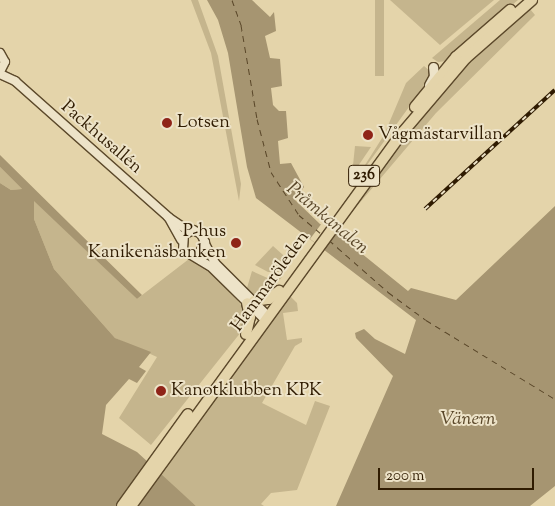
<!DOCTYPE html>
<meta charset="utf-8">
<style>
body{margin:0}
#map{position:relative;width:555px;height:506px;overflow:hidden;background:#e4d4aa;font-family:"Sorts Mill Goudy",serif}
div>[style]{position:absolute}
.green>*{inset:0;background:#c5b58d;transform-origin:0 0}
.water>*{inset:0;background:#a69571}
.pier>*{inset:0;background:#e4d4aa}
.ferry>*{height:1px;margin-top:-0.5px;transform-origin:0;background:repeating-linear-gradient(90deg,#594628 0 6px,transparent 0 11px)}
.roads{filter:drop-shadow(1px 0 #5c492b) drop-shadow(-1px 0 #5c492b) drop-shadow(0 1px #5c492b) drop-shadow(0 -1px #5c492b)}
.tertiary>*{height:8px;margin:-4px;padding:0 4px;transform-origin:4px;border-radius:4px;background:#ede3c8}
.secondary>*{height:9px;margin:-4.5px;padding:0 4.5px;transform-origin:4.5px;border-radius:4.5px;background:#ede3c8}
.primary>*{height:10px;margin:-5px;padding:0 5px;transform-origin:5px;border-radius:5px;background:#e4d4aa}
.rail>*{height:4px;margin-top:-2px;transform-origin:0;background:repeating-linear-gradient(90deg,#ede3c8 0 5.5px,#2f1b01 0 11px);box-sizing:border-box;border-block:1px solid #2f1b01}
.dots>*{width:14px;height:14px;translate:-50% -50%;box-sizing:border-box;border:2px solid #ede3c8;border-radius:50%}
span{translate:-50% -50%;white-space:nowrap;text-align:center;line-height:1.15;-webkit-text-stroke:4px #ede3c8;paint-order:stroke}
.shield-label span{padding:1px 4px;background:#ede3c8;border:1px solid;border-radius:4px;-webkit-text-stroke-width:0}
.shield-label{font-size:16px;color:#2f1b01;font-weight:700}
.poi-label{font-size:18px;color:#2f1b01}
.left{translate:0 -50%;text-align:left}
.right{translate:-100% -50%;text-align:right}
.street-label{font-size:18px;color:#2f1b01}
.water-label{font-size:19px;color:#594628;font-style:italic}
.scale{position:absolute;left:378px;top:468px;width:156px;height:22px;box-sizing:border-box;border:2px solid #2f1b01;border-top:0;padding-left:6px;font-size:15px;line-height:18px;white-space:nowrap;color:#2f1b01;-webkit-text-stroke:4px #ede3c8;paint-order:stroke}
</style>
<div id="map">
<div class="green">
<div style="clip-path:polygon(191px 0,198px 0,218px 56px,241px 184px,239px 201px,211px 53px)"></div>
<div style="left:375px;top:0;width:9px;height:76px"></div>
<div style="clip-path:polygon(390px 0,494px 0,440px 45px)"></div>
<div style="clip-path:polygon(500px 0,518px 0,447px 61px,438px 62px,432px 58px)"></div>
<div style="clip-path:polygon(530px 9px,535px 15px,436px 113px,335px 232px,410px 129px,448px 83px)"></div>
<div style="clip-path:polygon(424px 66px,431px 72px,430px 78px,351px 187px,384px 135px,406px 83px)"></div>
<div style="clip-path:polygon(355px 146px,371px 147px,352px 175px)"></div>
<div style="clip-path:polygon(0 167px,22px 189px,11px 190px,0 183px)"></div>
<div style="clip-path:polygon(34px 200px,137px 299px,189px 259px,208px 269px,246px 310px,245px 327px,151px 445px,119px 418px,157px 357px,115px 338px,54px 269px,34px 219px)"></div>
<div style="clip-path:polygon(273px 246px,292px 263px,282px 272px,268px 272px,255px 265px)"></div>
<div style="clip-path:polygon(252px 271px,272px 280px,282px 277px,265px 297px,253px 296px,247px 288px)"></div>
<div style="clip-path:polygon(288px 294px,297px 303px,298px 311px,283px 313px,287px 340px,302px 338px,302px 342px,295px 346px,262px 403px,306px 425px,315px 401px,330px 406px,297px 490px,271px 493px,261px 504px,264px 506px,196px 506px,158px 473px,265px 326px,269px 326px)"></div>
</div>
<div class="water">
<div style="clip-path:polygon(207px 0,252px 0,270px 17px,274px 12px,276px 31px,265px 36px,270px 58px,280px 59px,282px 86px,271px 88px,273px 105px,279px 111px,286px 111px,288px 138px,278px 141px,280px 164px,291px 163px,304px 187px,295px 200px,320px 224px,335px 232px,408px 291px,411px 288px,456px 300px,555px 206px,555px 486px,530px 506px,336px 506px,393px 376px,356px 338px,355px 333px,364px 329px,375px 339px,405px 354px,416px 320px,256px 198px,247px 167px,228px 53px,218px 20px)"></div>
<div style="clip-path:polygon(0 155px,142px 295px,137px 299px,34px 201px,34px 219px,54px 269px,115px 338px,151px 352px,139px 367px,146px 371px,137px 383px,129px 379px,106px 405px,102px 434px,137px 452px,196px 506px,0 506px,0 183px,11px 190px,22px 189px,0 167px)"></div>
</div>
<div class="pier">
<div style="clip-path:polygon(322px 223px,333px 229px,321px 247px,310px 239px)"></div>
</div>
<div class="ferry">
<div style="left:232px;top:0;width:27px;rotate:70deg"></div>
<div style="left:241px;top:25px;width:95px;rotate:80.3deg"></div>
<div style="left:257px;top:119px;width:55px;rotate:75.2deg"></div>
<div style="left:271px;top:172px;width:51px;rotate:56.9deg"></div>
<div style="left:299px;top:215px;width:30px;rotate:40deg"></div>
<div style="left:329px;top:240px;width:79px;rotate:41.4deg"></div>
<div style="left:388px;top:292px;width:47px;rotate:36.4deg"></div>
<div style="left:426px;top:320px;width:151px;rotate:31.5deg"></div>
</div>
<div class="roads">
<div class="tertiary">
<div style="left:0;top:53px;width:10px;rotate:61deg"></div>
<div style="left:5px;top:62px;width:11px;rotate:117deg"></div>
<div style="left:0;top:74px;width:17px;rotate:25deg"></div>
<div style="left:15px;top:81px;width:205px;rotate:41.6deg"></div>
<div style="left:168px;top:217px;width:25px;rotate:34deg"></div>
<div style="left:169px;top:218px;width:25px;rotate:61deg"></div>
<div style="left:205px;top:244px;width:21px;rotate:62deg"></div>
<div style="left:215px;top:263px;width:74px;rotate:45deg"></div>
<div style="left:193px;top:255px;width:8px;rotate:-23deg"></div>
<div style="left:200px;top:252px;width:11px;rotate:-63deg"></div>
<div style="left:205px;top:242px;width:9px;rotate:-117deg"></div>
<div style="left:201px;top:234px;width:9px;rotate:-153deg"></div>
<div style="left:193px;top:230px;width:10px;rotate:151deg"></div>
<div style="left:184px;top:235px;width:15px;rotate:94deg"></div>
<div style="left:183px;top:250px;width:31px;rotate:31deg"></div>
<div style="left:210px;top:266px;width:76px;rotate:44.5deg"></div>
</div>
<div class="secondary">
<div style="left:429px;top:85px;width:10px;rotate:-61deg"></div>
<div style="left:434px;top:76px;width:9px;rotate:-96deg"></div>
</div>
<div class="primary">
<div style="left:415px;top:107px;width:65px;rotate:-50.6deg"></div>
<div style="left:456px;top:57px;width:72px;rotate:-41deg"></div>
<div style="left:254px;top:301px;width:15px;rotate:-8deg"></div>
<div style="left:269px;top:299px;width:13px;rotate:-39deg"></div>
<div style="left:246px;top:334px;width:17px;rotate:-77deg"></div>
<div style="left:250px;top:317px;width:14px;rotate:-102deg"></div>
<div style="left:122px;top:506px;width:113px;rotate:-54.3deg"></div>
<div style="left:131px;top:506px;width:462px;rotate:-54deg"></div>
<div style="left:403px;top:132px;width:97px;rotate:-49.6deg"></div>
<div style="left:466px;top:58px;width:88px;rotate:-41.3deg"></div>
</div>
</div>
<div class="rail">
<div style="left:425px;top:209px;width:176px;rotate:-42.5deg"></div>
</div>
<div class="dots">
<div style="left:167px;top:123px;background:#8f2418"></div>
<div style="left:368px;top:135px;background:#8f2418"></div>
<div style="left:236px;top:243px;background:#8f2418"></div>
<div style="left:161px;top:391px;background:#8f2418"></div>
</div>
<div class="shield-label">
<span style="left:364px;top:176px">236</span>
</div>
<div class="poi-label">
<span class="left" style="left:177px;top:123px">Lotsen</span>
<span class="left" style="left:378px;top:135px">Vågmästarvillan</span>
<span class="right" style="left:226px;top:243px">P-hus<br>Kanikenäsbanken</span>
<span class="left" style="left:171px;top:391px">Kanotklubben KPK</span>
</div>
<div class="street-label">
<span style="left:101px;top:138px;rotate:41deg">Packhusallén</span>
<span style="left:271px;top:282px;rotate:-54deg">Hammaröleden</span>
</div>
<div class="water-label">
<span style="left:327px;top:219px;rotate:40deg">Pråmkanalen</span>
<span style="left:468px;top:420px">Vänern</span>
</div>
<div class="scale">200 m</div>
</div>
